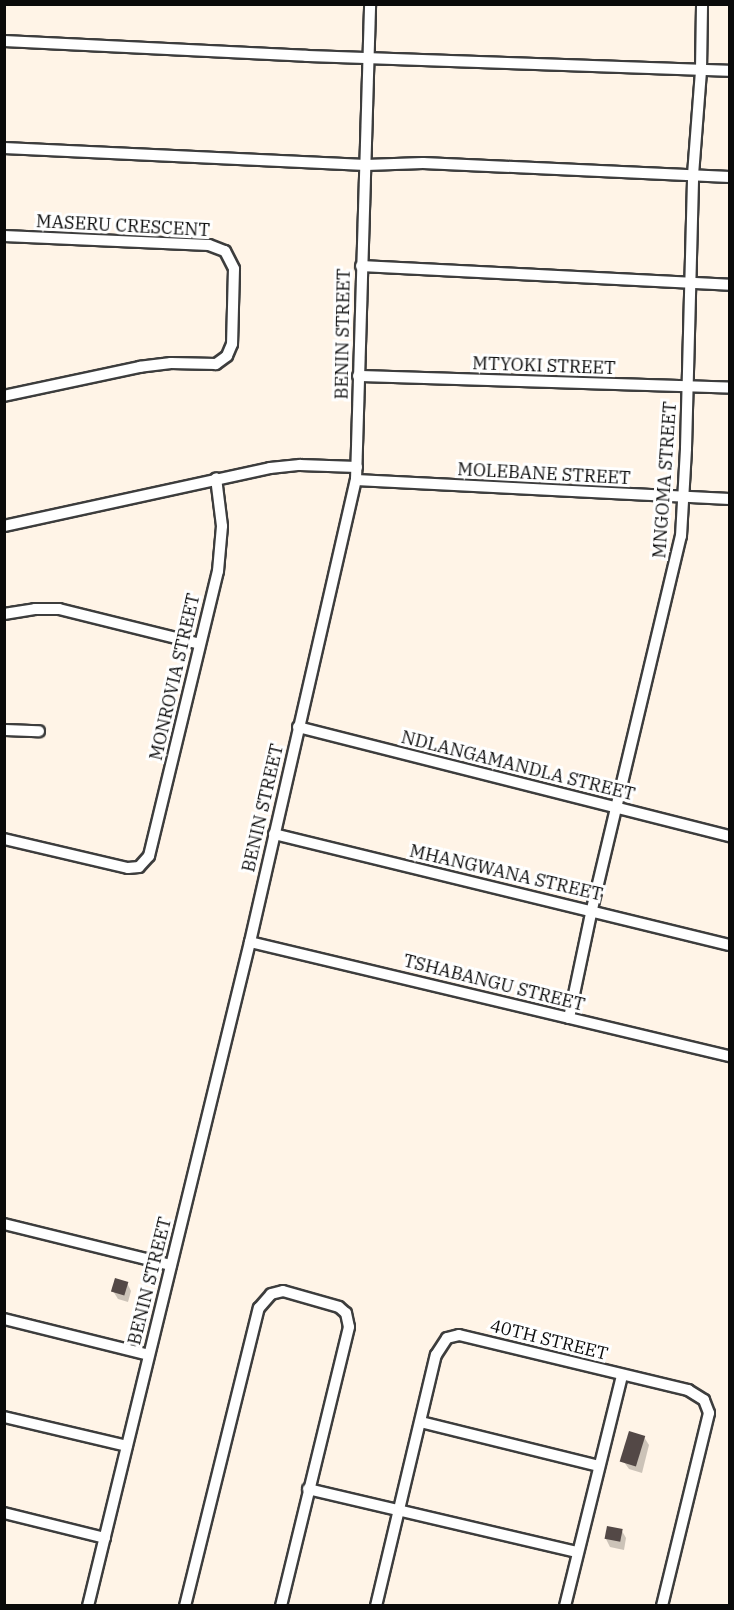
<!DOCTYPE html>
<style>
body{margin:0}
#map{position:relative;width:734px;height:1610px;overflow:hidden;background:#fff4e7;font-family:"IBM Plex Serif",serif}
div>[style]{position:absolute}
.shadow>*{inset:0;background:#0003}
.building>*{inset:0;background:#534846;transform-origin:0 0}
.roads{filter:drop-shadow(2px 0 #3d3d3d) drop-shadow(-2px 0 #3d3d3d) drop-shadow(0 2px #3d3d3d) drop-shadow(0 -2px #3d3d3d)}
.minor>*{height:10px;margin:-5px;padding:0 5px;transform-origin:5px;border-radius:5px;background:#fff}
span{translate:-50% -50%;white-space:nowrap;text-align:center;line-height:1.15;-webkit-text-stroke:6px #fff;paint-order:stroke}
.street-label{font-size:18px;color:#0a0a0a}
.frame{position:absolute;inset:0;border:6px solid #0a0a0a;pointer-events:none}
</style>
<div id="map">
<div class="shadow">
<div style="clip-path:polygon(127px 1283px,131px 1291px,128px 1302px,118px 1299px,113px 1291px)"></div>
<div style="clip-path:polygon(644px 1437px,649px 1445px,642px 1473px,629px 1469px,624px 1462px)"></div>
<div style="clip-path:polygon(622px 1531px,626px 1538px,624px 1550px,610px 1547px,606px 1539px)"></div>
</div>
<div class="building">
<div style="left:115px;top:1278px;width:14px;height:14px;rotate:17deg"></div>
<div style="left:629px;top:1431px;width:17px;height:32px;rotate:17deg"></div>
<div style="left:607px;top:1526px;width:16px;height:13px;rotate:11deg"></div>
</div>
<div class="roads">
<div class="minor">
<div style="left:4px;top:41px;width:302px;rotate:2.8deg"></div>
<div style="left:306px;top:56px;width:424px;rotate:2deg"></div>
<div style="left:4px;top:148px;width:362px;rotate:2.7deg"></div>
<div style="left:366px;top:165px;width:57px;rotate:-2deg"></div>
<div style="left:423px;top:163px;width:307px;rotate:2.6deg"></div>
<div style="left:4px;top:236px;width:205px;rotate:2.5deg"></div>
<div style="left:209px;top:245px;width:17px;rotate:21deg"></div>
<div style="left:225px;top:251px;width:20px;rotate:63deg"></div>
<div style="left:234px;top:269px;width:75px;rotate:91.5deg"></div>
<div style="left:232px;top:344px;width:13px;rotate:113deg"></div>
<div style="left:227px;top:356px;width:14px;rotate:144deg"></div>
<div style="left:216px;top:364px;width:45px;rotate:-178.7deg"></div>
<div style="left:171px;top:363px;width:31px;rotate:173deg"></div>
<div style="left:140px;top:367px;width:139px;rotate:168deg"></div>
<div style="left:361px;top:266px;width:369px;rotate:2.9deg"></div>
<div style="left:358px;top:376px;width:372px;rotate:1.8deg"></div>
<div style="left:356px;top:480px;width:374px;rotate:2.9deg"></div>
<div style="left:4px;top:526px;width:272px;rotate:-12.3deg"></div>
<div style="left:270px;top:468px;width:30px;rotate:-6deg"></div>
<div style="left:300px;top:465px;width:57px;rotate:2deg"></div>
<div style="left:4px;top:614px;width:31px;rotate:-9deg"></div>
<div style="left:35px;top:609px;width:24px"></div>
<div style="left:59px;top:609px;width:145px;rotate:13.9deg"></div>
<div style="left:298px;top:727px;width:446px;rotate:14.2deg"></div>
<div style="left:4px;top:730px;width:35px;rotate:2deg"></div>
<div style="left:274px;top:834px;width:469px;rotate:13.7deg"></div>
<div style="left:4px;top:839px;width:127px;rotate:13.2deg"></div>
<div style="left:128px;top:868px;width:11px;rotate:-5deg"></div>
<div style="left:139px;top:867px;width:15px;rotate:-48deg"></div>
<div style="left:149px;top:856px;width:293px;rotate:-76.4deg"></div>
<div style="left:218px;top:571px;width:45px;rotate:-84.9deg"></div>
<div style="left:222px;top:526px;width:48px;rotate:-97.1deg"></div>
<div style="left:250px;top:942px;width:493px;rotate:13.4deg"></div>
<div style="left:569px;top:1018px;width:111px;rotate:-78.1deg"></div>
<div style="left:592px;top:909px;width:383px;rotate:-76.6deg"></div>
<div style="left:681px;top:536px;width:88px;rotate:-86.7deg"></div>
<div style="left:686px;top:448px;width:273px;rotate:-88.5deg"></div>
<div style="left:693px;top:175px;width:105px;rotate:-85.6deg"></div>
<div style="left:701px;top:70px;width:66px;rotate:-89.1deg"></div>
<div style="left:4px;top:1224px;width:172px;rotate:13.8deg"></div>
<div style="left:4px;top:1319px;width:149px;rotate:13.9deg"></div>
<div style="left:4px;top:1417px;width:126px;rotate:13.3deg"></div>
<div style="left:421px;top:1422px;width:183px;rotate:13.9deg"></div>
<div style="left:308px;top:1489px;width:276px;rotate:13.2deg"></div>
<div style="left:4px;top:1513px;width:104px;rotate:13.9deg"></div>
<div style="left:88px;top:1606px;width:683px;rotate:-76.29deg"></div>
<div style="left:250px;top:942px;width:474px;rotate:-77.1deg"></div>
<div style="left:356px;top:480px;width:476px;rotate:-88.3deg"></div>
<div style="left:185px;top:1606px;width:307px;rotate:-76.1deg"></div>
<div style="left:259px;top:1308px;width:18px;rotate:-49deg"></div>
<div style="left:271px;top:1294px;width:12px;rotate:-14deg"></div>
<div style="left:283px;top:1291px;width:58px;rotate:15.9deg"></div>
<div style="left:339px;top:1307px;width:9px;rotate:41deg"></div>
<div style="left:346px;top:1313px;width:14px;rotate:78deg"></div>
<div style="left:349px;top:1327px;width:287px;rotate:103.7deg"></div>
<div style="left:376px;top:1606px;width:258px;rotate:-76.6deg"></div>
<div style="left:436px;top:1355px;width:20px;rotate:-57deg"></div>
<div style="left:447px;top:1338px;width:12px;rotate:-14deg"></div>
<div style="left:459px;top:1335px;width:236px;rotate:13.5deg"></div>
<div style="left:688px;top:1390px;width:19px;rotate:32deg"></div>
<div style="left:704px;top:1400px;width:14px;rotate:69deg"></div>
<div style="left:709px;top:1413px;width:199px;rotate:103.7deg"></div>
<div style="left:565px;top:1606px;width:237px;rotate:-76.1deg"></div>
</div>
</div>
<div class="street-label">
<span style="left:123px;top:226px;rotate:3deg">MASERU CRESCENT</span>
<span style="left:343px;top:334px;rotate:-89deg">BENIN STREET</span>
<span style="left:544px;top:366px;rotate:2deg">MTYOKI STREET</span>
<span style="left:544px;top:474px;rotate:3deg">MOLEBANE STREET</span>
<span style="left:665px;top:480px;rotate:-86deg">MNGOMA STREET</span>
<span style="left:175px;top:677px;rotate:-77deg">MONROVIA STREET</span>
<span style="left:518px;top:766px;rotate:14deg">NDLANGAMANDLA STREET</span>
<span style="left:263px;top:808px;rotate:-77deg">BENIN STREET</span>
<span style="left:506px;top:873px;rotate:13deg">MHANGWANA STREET</span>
<span style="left:494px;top:983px;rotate:14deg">TSHABANGU STREET</span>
<span style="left:150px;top:1281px;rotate:-76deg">BENIN STREET</span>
<span style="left:549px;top:1340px;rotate:14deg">40TH STREET</span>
</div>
<div class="frame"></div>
</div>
